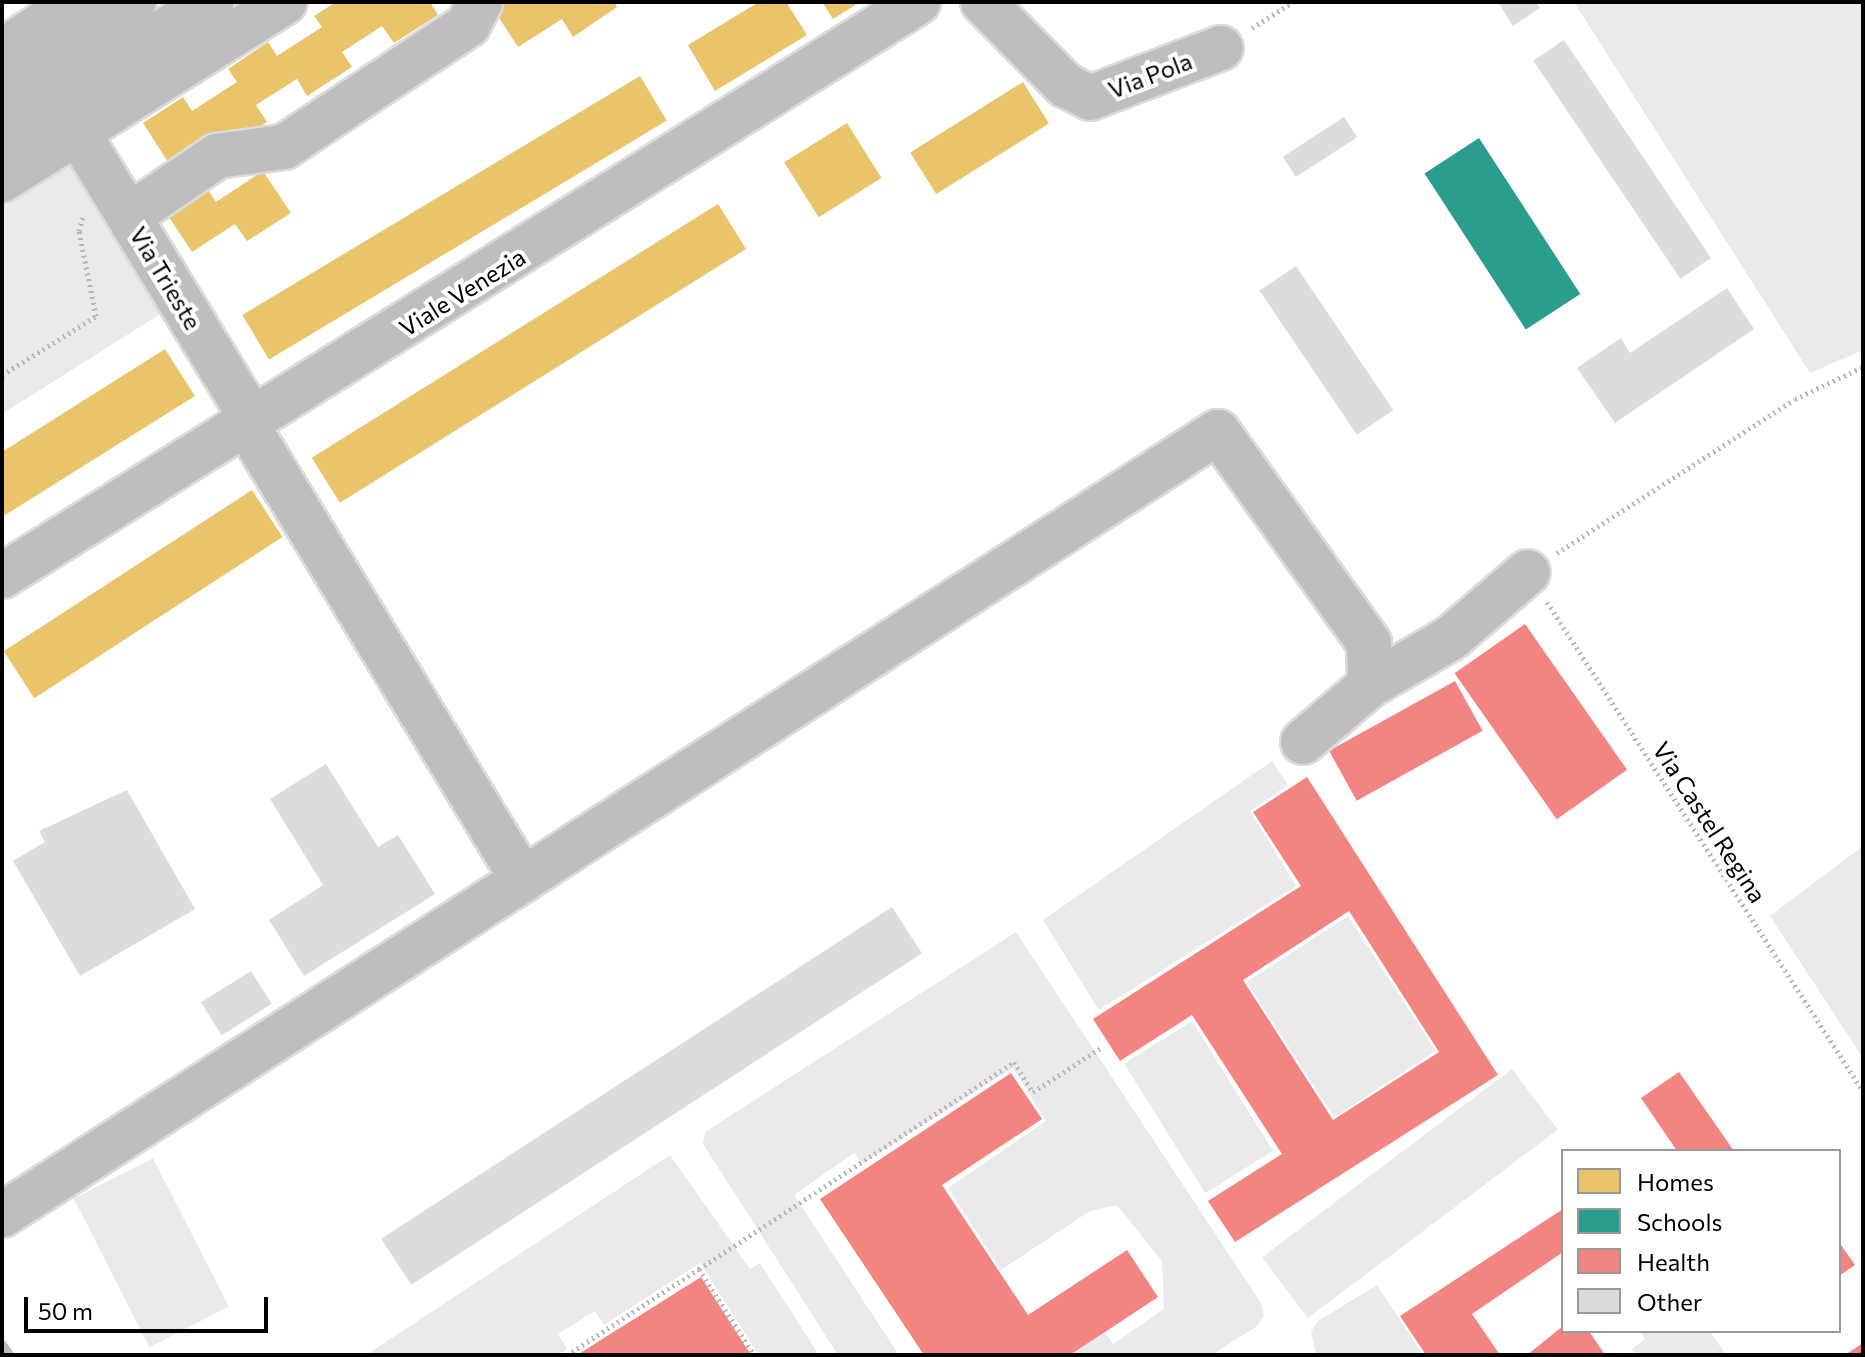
<!DOCTYPE html>
<style>
body{margin:0}
#map{position:relative;width:1865px;height:1357px;overflow:hidden;background:#fff;font-family:Commissioner,sans-serif}
div>[style]{position:absolute}
.green>*{inset:0;background:#eaeaea;transform-origin:0 0}
.homes>*{inset:0;background:#e9c46a;transform-origin:0 0}
.schools>*{inset:0;background:#2a9d8f;transform-origin:0 0}
.health>*{inset:0;background:#f28482;transform-origin:0 0}
.stream>*{height:10px;margin:-5px;padding:0 5px;transform-origin:5px;border-radius:5px;background:#bcbcbc}
.building>*{inset:0;background:#dcdcdc;transform-origin:0 0}
.path>*{height:5px;margin-top:-2.5px;transform-origin:0;background:repeating-linear-gradient(90deg,#b8b8b8 0 2px,transparent 0 6px)}
.roads{filter:drop-shadow(2px 0 #dbdbdb) drop-shadow(-2px 0 #dbdbdb) drop-shadow(0 2px #dbdbdb) drop-shadow(0 -2px #dbdbdb)}
.minor>*{height:44px;margin:-22px;padding:0 22px;transform-origin:22px;border-radius:22px;background:#bebebe}
.major>*{height:44px;margin:-22px;padding:0 22px;transform-origin:22px;border-radius:22px;background:#bdbdbd}
.highway>*{height:44px;margin:-22px;padding:0 22px;transform-origin:22px;border-radius:22px;background:#bdbdbd}
span{translate:-50% -50%;white-space:nowrap;text-align:center;line-height:1.15;-webkit-text-stroke:8px #fff;paint-order:stroke}
.street-label{font-size:24px;color:#000}
.frame{position:absolute;inset:0;border:4px solid #000;pointer-events:none}
.legend{position:absolute;left:1561px;top:1149px;width:280px;height:184px;box-sizing:border-box;background:#fff;border:2px solid #999;margin:0;padding:10px 14px;list-style:none;font-size:24px;color:#000}
.legend li{display:flex;align-items:center;gap:16px;height:40px}
.legend b{width:40px;border:2px solid #999}
.scale{position:absolute;left:24px;top:1297px;width:244px;height:36px;box-sizing:border-box;border:4px solid #000;border-top:0;padding-left:10px;font-size:24px;line-height:28px;white-space:nowrap;color:#000;-webkit-text-stroke:6px #fff;paint-order:stroke}
</style>
<div id="map">
<div class="green">
<div style="clip-path:polygon(1574px 2px,1863px 2px,1863px 350px,1810px 373px)"></div>
<div style="clip-path:polygon(69px 159px,165px 311px,2px 414px,2px 201px)"></div>
<div style="clip-path:polygon(1272px 761px,1288px 785px,1250px 811px,1296px 886px,1099px 1010px,1043px 920px)"></div>
<div style="clip-path:polygon(1863px 846px,1863px 1058px,1770px 916px)"></div>
<div style="left:1348px;top:916px;width:161px;height:121px;rotate:57deg"></div>
<div style="clip-path:polygon(1016px 932px,1261px 1303px,1264px 1316px,1256px 1327px,1211px 1355px,1071px 1355px,1105px 1332px,1113px 1344px,1164px 1309px,1162px 1261px,1117px 1205px,1090px 1211px,1001px 1270px,948px 1188px,1046px 1121px,1013px 1068px,862px 1164px,854px 1153px,794px 1195px,899px 1355px,838px 1355px,703px 1144px,705px 1132px)"></div>
<div style="left:1192px;top:1021px;width:153px;height:80px;rotate:58deg"></div>
<div style="left:1512px;top:1069px;width:76px;height:313px;rotate:53deg"></div>
<div style="clip-path:polygon(670px 1155px,750px 1269px,760px 1263px,819px 1355px,759px 1355px,700px 1263px,604px 1325px,595px 1311px,558px 1334px,567px 1349px,558px 1355px,366px 1355px)"></div>
<div style="left:153px;top:1158px;width:167px;height:89px;rotate:63deg"></div>
<div style="clip-path:polygon(1377px 1285px,1423px 1355px,1316px 1355px,1311px 1332px,1318px 1321px)"></div>
<div style="clip-path:polygon(1640px 1331px,1710px 1331px,1726px 1355px,1636px 1355px,1632px 1349px,1645px 1339px)"></div>
</div>
<div class="homes">
<div style="clip-path:polygon(336px 2px,430px 2px,438px 15px,394px 43px,382px 26px,342px 52px,352px 67px,307px 96px,297px 79px,256px 105px,267px 122px,223px 151px,211px 134px,168px 162px,143px 123px,183px 97px,192px 111px,237px 82px,228px 69px,268px 42px,277px 56px,322px 27px,314px 16px)"></div>
<div style="clip-path:polygon(504px 2px,614px 2px,617px 7px,573px 37px,562px 19px,518px 47px,493px 9px)"></div>
<div style="clip-path:polygon(759px 2px,786px 2px,807px 35px,715px 91px,688px 45px)"></div>
<div style="clip-path:polygon(822px 2px,860px 2px,833px 19px)"></div>
<div style="left:640px;top:76px;width:52px;height:464px;rotate:59deg"></div>
<div style="left:1023px;top:82px;width:49px;height:133px;rotate:58deg"></div>
<div style="left:847px;top:123px;width:65px;height:74px;rotate:58deg"></div>
<div style="clip-path:polygon(263px 171px,291px 213px,247px 241px,235px 224px,192px 252px,167px 214px,207px 188px,216px 202px)"></div>
<div style="left:718px;top:204px;width:53px;height:479px;rotate:58deg"></div>
<div style="clip-path:polygon(165px 349px,195px 396px,2px 517px,2px 452px)"></div>
<div style="left:252px;top:490px;width:56px;height:296px;rotate:57deg"></div>
</div>
<div class="schools">
<div style="left:1479px;top:138px;width:186px;height:65px;rotate:57deg"></div>
</div>
<div class="health">
<div style="left:1525px;top:624px;width:178px;height:86px;rotate:55deg"></div>
<div style="left:1455px;top:681px;width:57px;height:144px;rotate:61deg"></div>
<div style="clip-path:polygon(evenodd,1307px 777px,1498px 1075px,1235px 1242px,1208px 1201px,1282px 1154px,1192px 1015px,1120px 1061px,1093px 1019px,1301px 886px,1253px 812px,1307px 777px,1349px 911px,1439px 1052px,1333px 1120px,1243px 980px,1349px 911px)"></div>
<div style="clip-path:polygon(1679px 1072px,1734px 1151px,1677px 1151px,1641px 1098px)"></div>
<div style="clip-path:polygon(1011px 1073px,1042px 1119px,942px 1185px,1028px 1315px,1127px 1250px,1158px 1297px,1070px 1355px,924px 1355px,820px 1199px)"></div>
<div style="clip-path:polygon(1563px 1209px,1563px 1252px,1472px 1314px,1500px 1355px,1426px 1355px,1400px 1316px)"></div>
<div style="clip-path:polygon(1839px 1242px,1855px 1265px,1839px 1276px)"></div>
<div style="clip-path:polygon(701px 1277px,751px 1355px,577px 1355px)"></div>
<div style="clip-path:polygon(1563px 1326px,1589px 1331px,1605px 1355px,1527px 1355px)"></div>
<div style="clip-path:polygon(1863px 1343px,1863px 1355px,1845px 1355px)"></div>
</div>
<div class="stream">
<div style="left:2px;top:1345px;width:12px;rotate:55deg"></div>
</div>
<div class="building">
<div style="clip-path:polygon(1498px 2px,1536px 2px,1540px 8px,1513px 26px)"></div>
<div style="left:1564px;top:40px;width:263px;height:37px;rotate:56deg"></div>
<div style="left:1344px;top:117px;width:24px;height:73px;rotate:57deg"></div>
<div style="left:1296px;top:266px;width:174px;height:44px;rotate:56deg"></div>
<div style="clip-path:polygon(1727px 288px,1754px 329px,1615px 423px,1577px 368px,1621px 338px,1630px 353px)"></div>
<div style="clip-path:polygon(326px 764px,378px 847px,398px 835px,435px 894px,304px 976px,269px 920px,323px 885px,270px 799px)"></div>
<div style="clip-path:polygon(127px 790px,195px 909px,80px 976px,13px 861px,45px 842px,39px 831px)"></div>
<div style="left:892px;top:907px;width:55px;height:609px;rotate:57deg"></div>
<div style="left:251px;top:971px;width:39px;height:59px;rotate:58deg"></div>
</div>
<div class="path">
<div style="left:1252px;top:28px;width:49px;rotate:-32.4deg"></div>
<div style="left:2px;top:375px;width:111px;rotate:-32.1deg"></div>
<div style="left:96px;top:316px;width:87px;rotate:-101.3deg"></div>
<div style="left:79px;top:231px;width:18px;rotate:-74deg"></div>
<div style="left:1557px;top:553px;width:283px;rotate:-32.9deg"></div>
<div style="left:1795px;top:399px;width:75px;rotate:-25.2deg"></div>
<div style="left:1547px;top:602px;width:582px;rotate:57.13deg"></div>
<div style="left:699px;top:1269px;width:377px;rotate:-33.3deg"></div>
<div style="left:1014px;top:1062px;width:36px;rotate:58deg"></div>
<div style="left:1033px;top:1092px;width:82px;rotate:-33.1deg"></div>
<div style="left:567px;top:1355px;width:158px;rotate:-33.1deg"></div>
<div style="left:699px;top:1269px;width:102px;rotate:57.4deg"></div>
</div>
<div class="roads">
<div class="minor">
<div style="left:983px;top:2px;width:117px;rotate:45.3deg"></div>
<div style="left:1065px;top:85px;width:28px;rotate:27deg"></div>
<div style="left:1090px;top:98px;width:140px;rotate:-20.9deg"></div>
<div style="left:78px;top:133px;width:339px;rotate:58.7deg"></div>
<div style="left:129px;top:216px;width:107px;rotate:-34.3deg"></div>
<div style="left:217px;top:156px;width:68px;rotate:-7.7deg"></div>
<div style="left:284px;top:147px;width:221px;rotate:-33.5deg"></div>
<div style="left:468px;top:25px;width:26px;rotate:-62deg"></div>
<div style="left:248px;top:427px;width:530px;rotate:58.74deg"></div>
<div style="left:2px;top:576px;width:1081px;rotate:-32.07deg"></div>
<div style="left:1370px;top:685px;width:94px;rotate:-30.1deg"></div>
<div style="left:1451px;top:638px;width:101px;rotate:-40.6deg"></div>
<div style="left:2px;top:1215px;width:1446px;rotate:-32.78deg"></div>
<div style="left:1218px;top:432px;width:259px;rotate:54.4deg"></div>
<div style="left:1369px;top:643px;width:42px;rotate:88.6deg"></div>
<div style="left:1370px;top:685px;width:88px;rotate:139.6deg"></div>
</div>
<div class="major">
<div style="left:2px;top:51px;width:90px;rotate:-33.2deg"></div>
<div style="left:2px;top:180px;width:334px;rotate:-32.2deg"></div>
</div>
<div class="highway">
<div style="left:2px;top:84px;width:155px;rotate:-31.8deg"></div>
<div style="left:2px;top:131px;width:246px;rotate:-31.6deg"></div>
</div>
</div>
<div class="street-label">
<span style="left:1150px;top:75px;rotate:-21deg">Via Pola</span>
<span style="left:166px;top:278px;rotate:59deg">Via Trieste</span>
<span style="left:462px;top:292px;rotate:-32deg">Viale Venezia</span>
<span style="left:1710px;top:822px;rotate:57deg">Via Castel Regina</span>
</div>
<div class="frame"></div>
<ul class="legend">
<li><b style="height:22px;background:#e9c46a"></b>Homes</li>
<li><b style="height:22px;background:#2a9d8f"></b>Schools</li>
<li><b style="height:22px;background:#f28482"></b>Health</li>
<li><b style="height:22px;background:#dcdcdc"></b>Other</li>
</ul>
<div class="scale">50 m</div>
</div>
